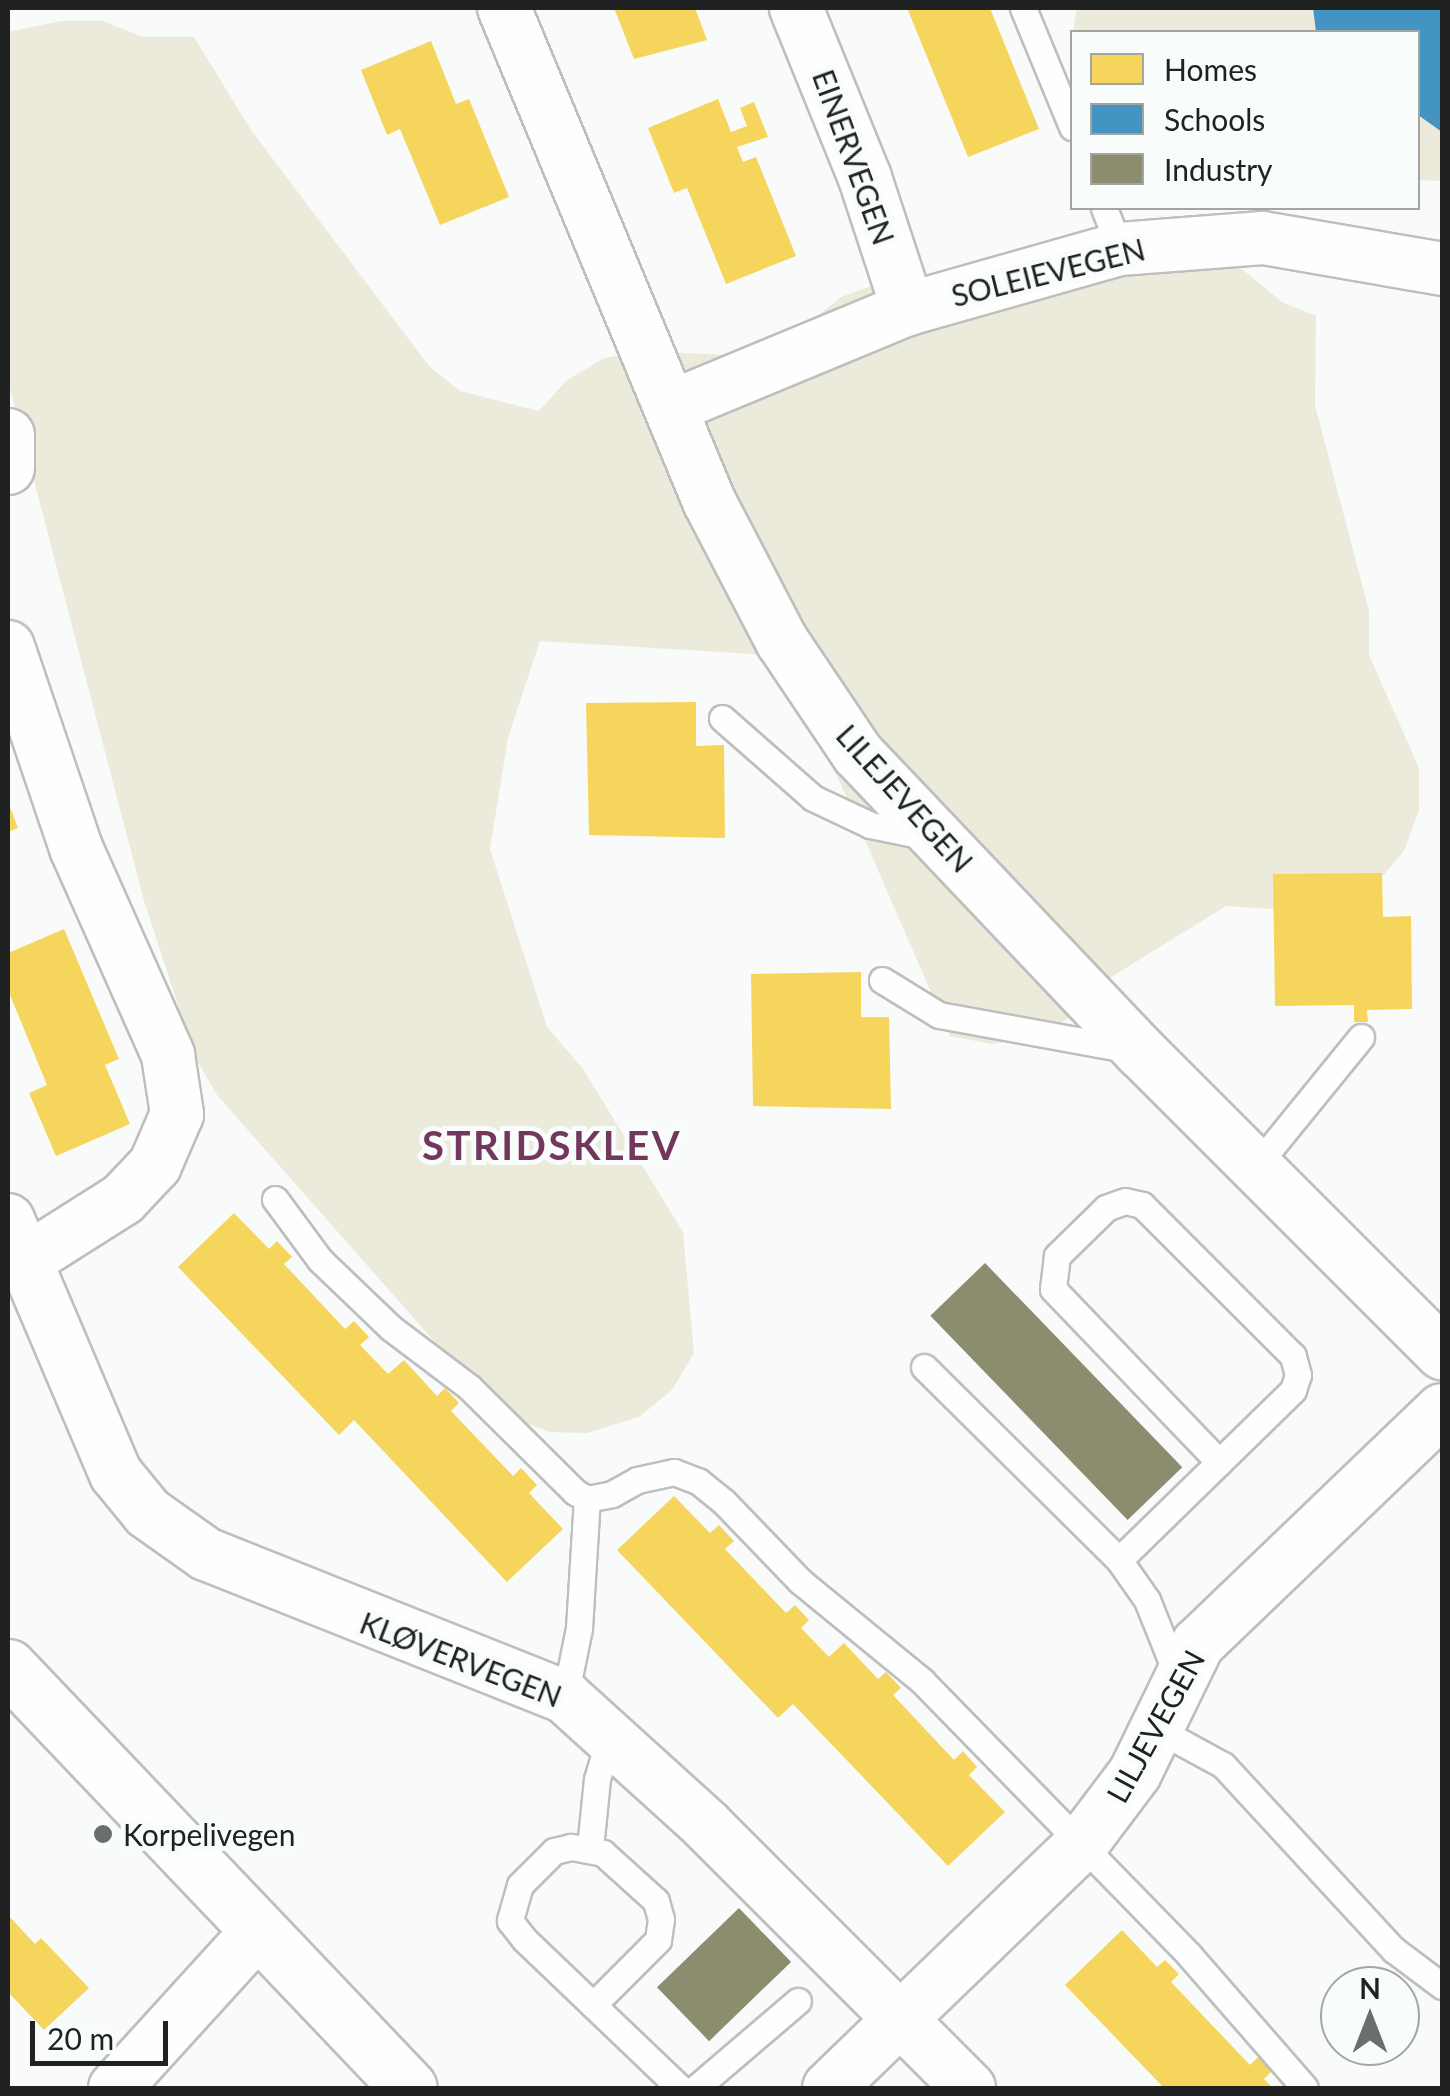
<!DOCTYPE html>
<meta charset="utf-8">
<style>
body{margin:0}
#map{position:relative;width:1450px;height:2096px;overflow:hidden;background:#f9fbfa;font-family:Lato,sans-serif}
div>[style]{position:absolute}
.green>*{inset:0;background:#ebeadb}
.homes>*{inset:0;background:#f6d55c}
.schools>*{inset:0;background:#4393c3}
.industry>*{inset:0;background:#8c8c6e;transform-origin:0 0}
.roads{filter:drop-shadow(2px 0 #bdbfbe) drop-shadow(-2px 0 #bdbfbe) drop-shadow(0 2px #bdbfbe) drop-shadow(0 -2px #bdbfbe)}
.lane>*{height:25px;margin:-12.5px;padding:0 12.5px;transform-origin:12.5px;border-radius:12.5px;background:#fefefe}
.street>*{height:52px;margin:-26px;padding:0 26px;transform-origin:26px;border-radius:26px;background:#fefefe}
.secondary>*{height:55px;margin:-27.5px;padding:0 27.5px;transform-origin:27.5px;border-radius:27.5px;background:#fefefe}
.dots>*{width:28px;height:28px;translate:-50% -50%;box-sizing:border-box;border:5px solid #f8fcfb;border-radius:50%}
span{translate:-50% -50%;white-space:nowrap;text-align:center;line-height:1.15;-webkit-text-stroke:10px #f8fcfb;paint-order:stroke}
.street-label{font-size:30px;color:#202221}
.poi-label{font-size:30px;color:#202221}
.left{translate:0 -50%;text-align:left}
.district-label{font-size:40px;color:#73365c;font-weight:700;letter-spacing:2.5px}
.frame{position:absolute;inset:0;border:10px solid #202221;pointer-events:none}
.legend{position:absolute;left:1070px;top:30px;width:350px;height:180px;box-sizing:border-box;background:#f8fcfb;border:2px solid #a2a5a4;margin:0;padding:12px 18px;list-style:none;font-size:30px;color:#202221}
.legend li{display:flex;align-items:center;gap:20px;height:50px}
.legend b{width:50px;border:2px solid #a2a5a4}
.north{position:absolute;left:1320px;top:1966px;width:100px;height:100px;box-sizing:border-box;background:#f8fcfb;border:2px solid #a2a5a4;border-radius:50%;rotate:0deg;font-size:28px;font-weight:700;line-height:40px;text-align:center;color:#202221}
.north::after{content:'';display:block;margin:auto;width:35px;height:45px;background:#6c6e6d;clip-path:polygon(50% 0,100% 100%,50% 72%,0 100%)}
.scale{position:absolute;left:30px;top:2021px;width:138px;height:45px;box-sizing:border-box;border:5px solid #202221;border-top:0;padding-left:12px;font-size:30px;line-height:35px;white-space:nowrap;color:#202221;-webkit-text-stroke:8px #f8fcfb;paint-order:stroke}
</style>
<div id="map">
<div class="green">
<div style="clip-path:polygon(1077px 8px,1442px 8px,1442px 181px,1418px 180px,1418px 32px,1073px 32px)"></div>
<div style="clip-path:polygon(61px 21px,103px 21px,143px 37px,194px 37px,251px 130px,429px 366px,460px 391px,539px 411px,566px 381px,604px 358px,646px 351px,787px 358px,808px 324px,841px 297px,882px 282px,1214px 246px,1282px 302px,1316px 316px,1315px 405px,1369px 611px,1369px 655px,1419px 768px,1419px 810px,1404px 851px,1376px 884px,1285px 910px,1226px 906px,1100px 984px,1071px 1017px,1034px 1037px,992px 1044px,950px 1036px,785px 656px,540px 641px,508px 738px,490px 849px,547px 1027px,583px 1069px,683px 1232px,694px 1353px,672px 1390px,639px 1417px,587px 1433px,549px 1432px,509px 1416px,479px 1392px,217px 1095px,195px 1057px,144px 901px,8px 381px,8px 32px)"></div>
</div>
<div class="homes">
<div style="clip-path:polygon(614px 8px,695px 8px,707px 40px,634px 59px)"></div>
<div style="clip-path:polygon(907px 8px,990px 8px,1039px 129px,968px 157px)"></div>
<div style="clip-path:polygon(431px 41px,456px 104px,469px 99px,509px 197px,440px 225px,400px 129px,387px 135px,361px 70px)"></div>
<div style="clip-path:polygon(718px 99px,731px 132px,747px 126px,740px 108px,754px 102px,768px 137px,737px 147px,743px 162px,756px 157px,796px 256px,726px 284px,687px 188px,674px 193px,648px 128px)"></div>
<div style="clip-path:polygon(696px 702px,696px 746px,724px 745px,725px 838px,589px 835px,586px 703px)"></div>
<div style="clip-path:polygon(8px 802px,18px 828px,8px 832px)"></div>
<div style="clip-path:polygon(1382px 873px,1383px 917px,1411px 916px,1412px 1009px,1367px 1010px,1368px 1022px,1354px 1022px,1354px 1005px,1275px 1006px,1273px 874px)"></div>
<div style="clip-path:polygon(64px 929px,119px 1059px,105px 1065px,130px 1124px,56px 1156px,29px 1093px,47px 1085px,8px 990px,8px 953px)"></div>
<div style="clip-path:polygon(861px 972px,861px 1017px,889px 1017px,891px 1109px,753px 1106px,751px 974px)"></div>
<div style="clip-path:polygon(234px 1213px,269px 1249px,277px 1241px,292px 1257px,284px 1264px,345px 1329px,354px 1321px,369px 1337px,360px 1345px,388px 1374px,404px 1360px,437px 1396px,445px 1388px,459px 1403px,451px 1411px,513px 1476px,521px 1468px,537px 1485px,529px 1493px,563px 1529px,507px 1582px,354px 1420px,339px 1435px,178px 1267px)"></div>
<div style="clip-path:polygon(674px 1496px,710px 1533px,719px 1525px,734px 1541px,725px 1549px,786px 1613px,795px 1605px,809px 1620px,801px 1628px,829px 1657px,844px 1643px,878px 1679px,886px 1672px,901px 1688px,893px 1695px,954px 1760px,963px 1751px,977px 1767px,969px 1775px,1005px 1812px,948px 1866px,793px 1704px,778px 1718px,617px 1550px)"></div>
<div style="clip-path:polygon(8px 1915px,35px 1944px,41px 1938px,89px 1988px,44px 2030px,8px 1992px)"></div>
<div style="clip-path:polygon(1122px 1930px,1157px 1967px,1165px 1960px,1179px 1974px,1171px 1982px,1250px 2065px,1258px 2057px,1272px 2071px,1264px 2079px,1273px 2088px,1164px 2088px,1065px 1985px)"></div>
</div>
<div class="schools">
<div style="clip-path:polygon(1313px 8px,1442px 8px,1442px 132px,1418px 115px,1418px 32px,1316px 32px)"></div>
</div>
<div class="industry">
<div style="left:985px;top:1263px;width:284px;height:76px;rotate:46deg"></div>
<div style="left:739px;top:1908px;width:75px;height:114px;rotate:46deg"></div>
</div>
<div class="roads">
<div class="lane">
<div style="left:1023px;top:8px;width:129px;rotate:67.6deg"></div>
<div style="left:1104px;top:208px;width:44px;rotate:68.7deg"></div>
<div style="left:722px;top:718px;width:121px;rotate:41.3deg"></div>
<div style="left:813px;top:798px;width:63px;rotate:25.3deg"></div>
<div style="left:870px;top:825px;width:55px;rotate:11.5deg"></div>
<div style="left:882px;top:980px;width:67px;rotate:31.6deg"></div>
<div style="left:939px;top:1015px;width:195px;rotate:10.3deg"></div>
<div style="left:1257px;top:1165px;width:165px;rotate:-50.9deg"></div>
<div style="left:275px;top:1199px;width:76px;rotate:53.6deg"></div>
<div style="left:320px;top:1260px;width:98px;rotate:43.8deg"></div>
<div style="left:391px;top:1328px;width:98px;rotate:37.1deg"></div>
<div style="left:469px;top:1387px;width:149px;rotate:44.7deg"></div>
<div style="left:575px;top:1492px;width:14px;rotate:30deg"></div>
<div style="left:587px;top:1499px;width:25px;rotate:-11deg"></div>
<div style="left:612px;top:1494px;width:29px;rotate:-29deg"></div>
<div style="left:637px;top:1480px;width:38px;rotate:-12deg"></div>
<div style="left:674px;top:1472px;width:26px;rotate:21deg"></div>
<div style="left:698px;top:1481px;width:33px;rotate:39deg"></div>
<div style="left:724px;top:1502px;width:110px;rotate:46.1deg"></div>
<div style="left:800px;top:1581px;width:158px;rotate:39.3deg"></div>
<div style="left:922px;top:1681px;width:383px;rotate:45.7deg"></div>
<div style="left:1189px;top:1955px;width:176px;rotate:48.9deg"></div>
<div style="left:924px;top:1367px;width:274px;rotate:44.7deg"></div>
<div style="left:1119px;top:1560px;width:49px;rotate:55deg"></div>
<div style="left:1147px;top:1600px;width:81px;rotate:68.2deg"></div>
<div style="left:1119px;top:1560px;width:243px;rotate:-44.3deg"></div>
<div style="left:1293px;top:1390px;width:16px;rotate:-72deg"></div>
<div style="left:1298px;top:1375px;width:20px;rotate:-105deg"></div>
<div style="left:1293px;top:1356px;width:214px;rotate:-135deg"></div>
<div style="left:1142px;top:1205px;width:17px;rotate:-167deg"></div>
<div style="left:1125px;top:1201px;width:20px;rotate:160deg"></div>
<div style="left:1106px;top:1208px;width:69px;rotate:135.6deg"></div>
<div style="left:1057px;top:1256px;width:33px;rotate:97deg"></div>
<div style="left:1053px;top:1289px;width:240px;rotate:46.2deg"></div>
<div style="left:565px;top:1697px;width:70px;rotate:-78.5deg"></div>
<div style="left:579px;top:1628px;width:129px;rotate:-86.5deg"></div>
<div style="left:1155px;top:1728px;width:77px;rotate:28.6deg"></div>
<div style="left:1223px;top:1765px;width:252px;rotate:47.3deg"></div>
<div style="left:1394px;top:1950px;width:60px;rotate:36.9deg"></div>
<div style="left:590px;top:1848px;width:69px;rotate:-84.2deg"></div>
<div style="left:597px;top:1779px;width:45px;rotate:-73.2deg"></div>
<div style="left:593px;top:2005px;width:92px;rotate:-45deg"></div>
<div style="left:658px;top:1940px;width:21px;rotate:-82deg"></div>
<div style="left:661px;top:1919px;width:19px;rotate:-106deg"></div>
<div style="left:656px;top:1901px;width:72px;rotate:-137.8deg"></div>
<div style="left:603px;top:1853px;width:33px;rotate:-169deg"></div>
<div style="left:571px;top:1847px;width:17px;rotate:167deg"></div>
<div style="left:554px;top:1851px;width:48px;rotate:135deg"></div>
<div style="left:520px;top:1885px;width:37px;rotate:106deg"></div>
<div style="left:510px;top:1921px;width:24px;rotate:52deg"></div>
<div style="left:525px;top:1940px;width:94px;rotate:43.7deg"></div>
<div style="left:593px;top:2005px;width:120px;rotate:43.7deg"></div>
<div style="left:696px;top:2088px;width:134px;rotate:-40.5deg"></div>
</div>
<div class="street">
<div style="left:504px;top:8px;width:534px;rotate:67.42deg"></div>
<div style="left:709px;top:501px;width:158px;rotate:62.5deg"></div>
<div style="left:782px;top:641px;width:136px;rotate:56.1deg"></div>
<div style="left:858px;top:754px;width:411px;rotate:46.5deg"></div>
<div style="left:1141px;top:1052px;width:426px;rotate:45deg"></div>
<div style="left:796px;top:8px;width:183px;rotate:67.9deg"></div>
<div style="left:865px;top:178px;width:138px;rotate:71.8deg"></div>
<div style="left:671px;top:407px;width:256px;rotate:-22.5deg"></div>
<div style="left:908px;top:309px;width:220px;rotate:-15.8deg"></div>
<div style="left:1120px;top:249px;width:143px;rotate:-4.4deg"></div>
<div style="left:1263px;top:238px;width:182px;rotate:9.8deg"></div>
<div style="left:8px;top:435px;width:33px;rotate:90deg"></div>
<div style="left:8px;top:647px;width:212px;rotate:71.3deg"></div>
<div style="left:76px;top:848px;width:227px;rotate:66deg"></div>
<div style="left:168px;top:1055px;width:60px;rotate:81.3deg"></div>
<div style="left:177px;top:1114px;width:56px;rotate:113.3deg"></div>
<div style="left:155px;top:1165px;width:47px;rotate:133.3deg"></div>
<div style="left:123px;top:1199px;width:116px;rotate:147.7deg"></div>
<div style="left:8px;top:1220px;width:276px;rotate:67deg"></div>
<div style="left:116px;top:1474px;width:50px;rotate:50.6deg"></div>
<div style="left:148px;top:1513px;width:71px;rotate:35.3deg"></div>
<div style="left:206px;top:1554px;width:386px;rotate:21.7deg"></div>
<div style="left:565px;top:1697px;width:190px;rotate:42.2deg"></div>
<div style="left:706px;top:1825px;width:372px;rotate:45deg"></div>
<div style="left:115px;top:2088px;width:214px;rotate:-47.7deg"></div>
<div style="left:829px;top:2088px;width:349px;rotate:-44deg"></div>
<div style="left:1080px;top:1846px;width:91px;rotate:-53deg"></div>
<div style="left:1135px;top:1773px;width:144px;rotate:-64deg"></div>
<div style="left:1198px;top:1644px;width:338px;rotate:-43.8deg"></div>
</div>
<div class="secondary">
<div style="left:8px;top:1667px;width:581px;rotate:46.39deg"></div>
</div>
</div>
<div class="dots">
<div style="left:103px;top:1834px;background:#6c6e6d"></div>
</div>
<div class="street-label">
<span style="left:854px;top:157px;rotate:70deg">EINERVEGEN</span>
<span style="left:1048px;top:272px;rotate:-14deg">SOLEIEVEGEN</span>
<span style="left:905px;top:798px;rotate:48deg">LILEJEVEGEN</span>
<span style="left:461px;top:1659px;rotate:21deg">KLØVERVEGEN</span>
<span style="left:1155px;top:1726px;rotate:-61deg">LILJEVEGEN</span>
</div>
<div class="poi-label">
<span class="left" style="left:123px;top:1834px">Korpelivegen</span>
</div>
<div class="district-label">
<span style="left:552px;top:1145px">STRIDSKLEV</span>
</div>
<div class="frame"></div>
<ul class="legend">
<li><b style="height:28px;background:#f6d55c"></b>Homes</li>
<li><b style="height:28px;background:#4393c3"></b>Schools</li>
<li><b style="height:28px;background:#8c8c6e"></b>Industry</li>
</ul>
<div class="north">N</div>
<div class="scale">20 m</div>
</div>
